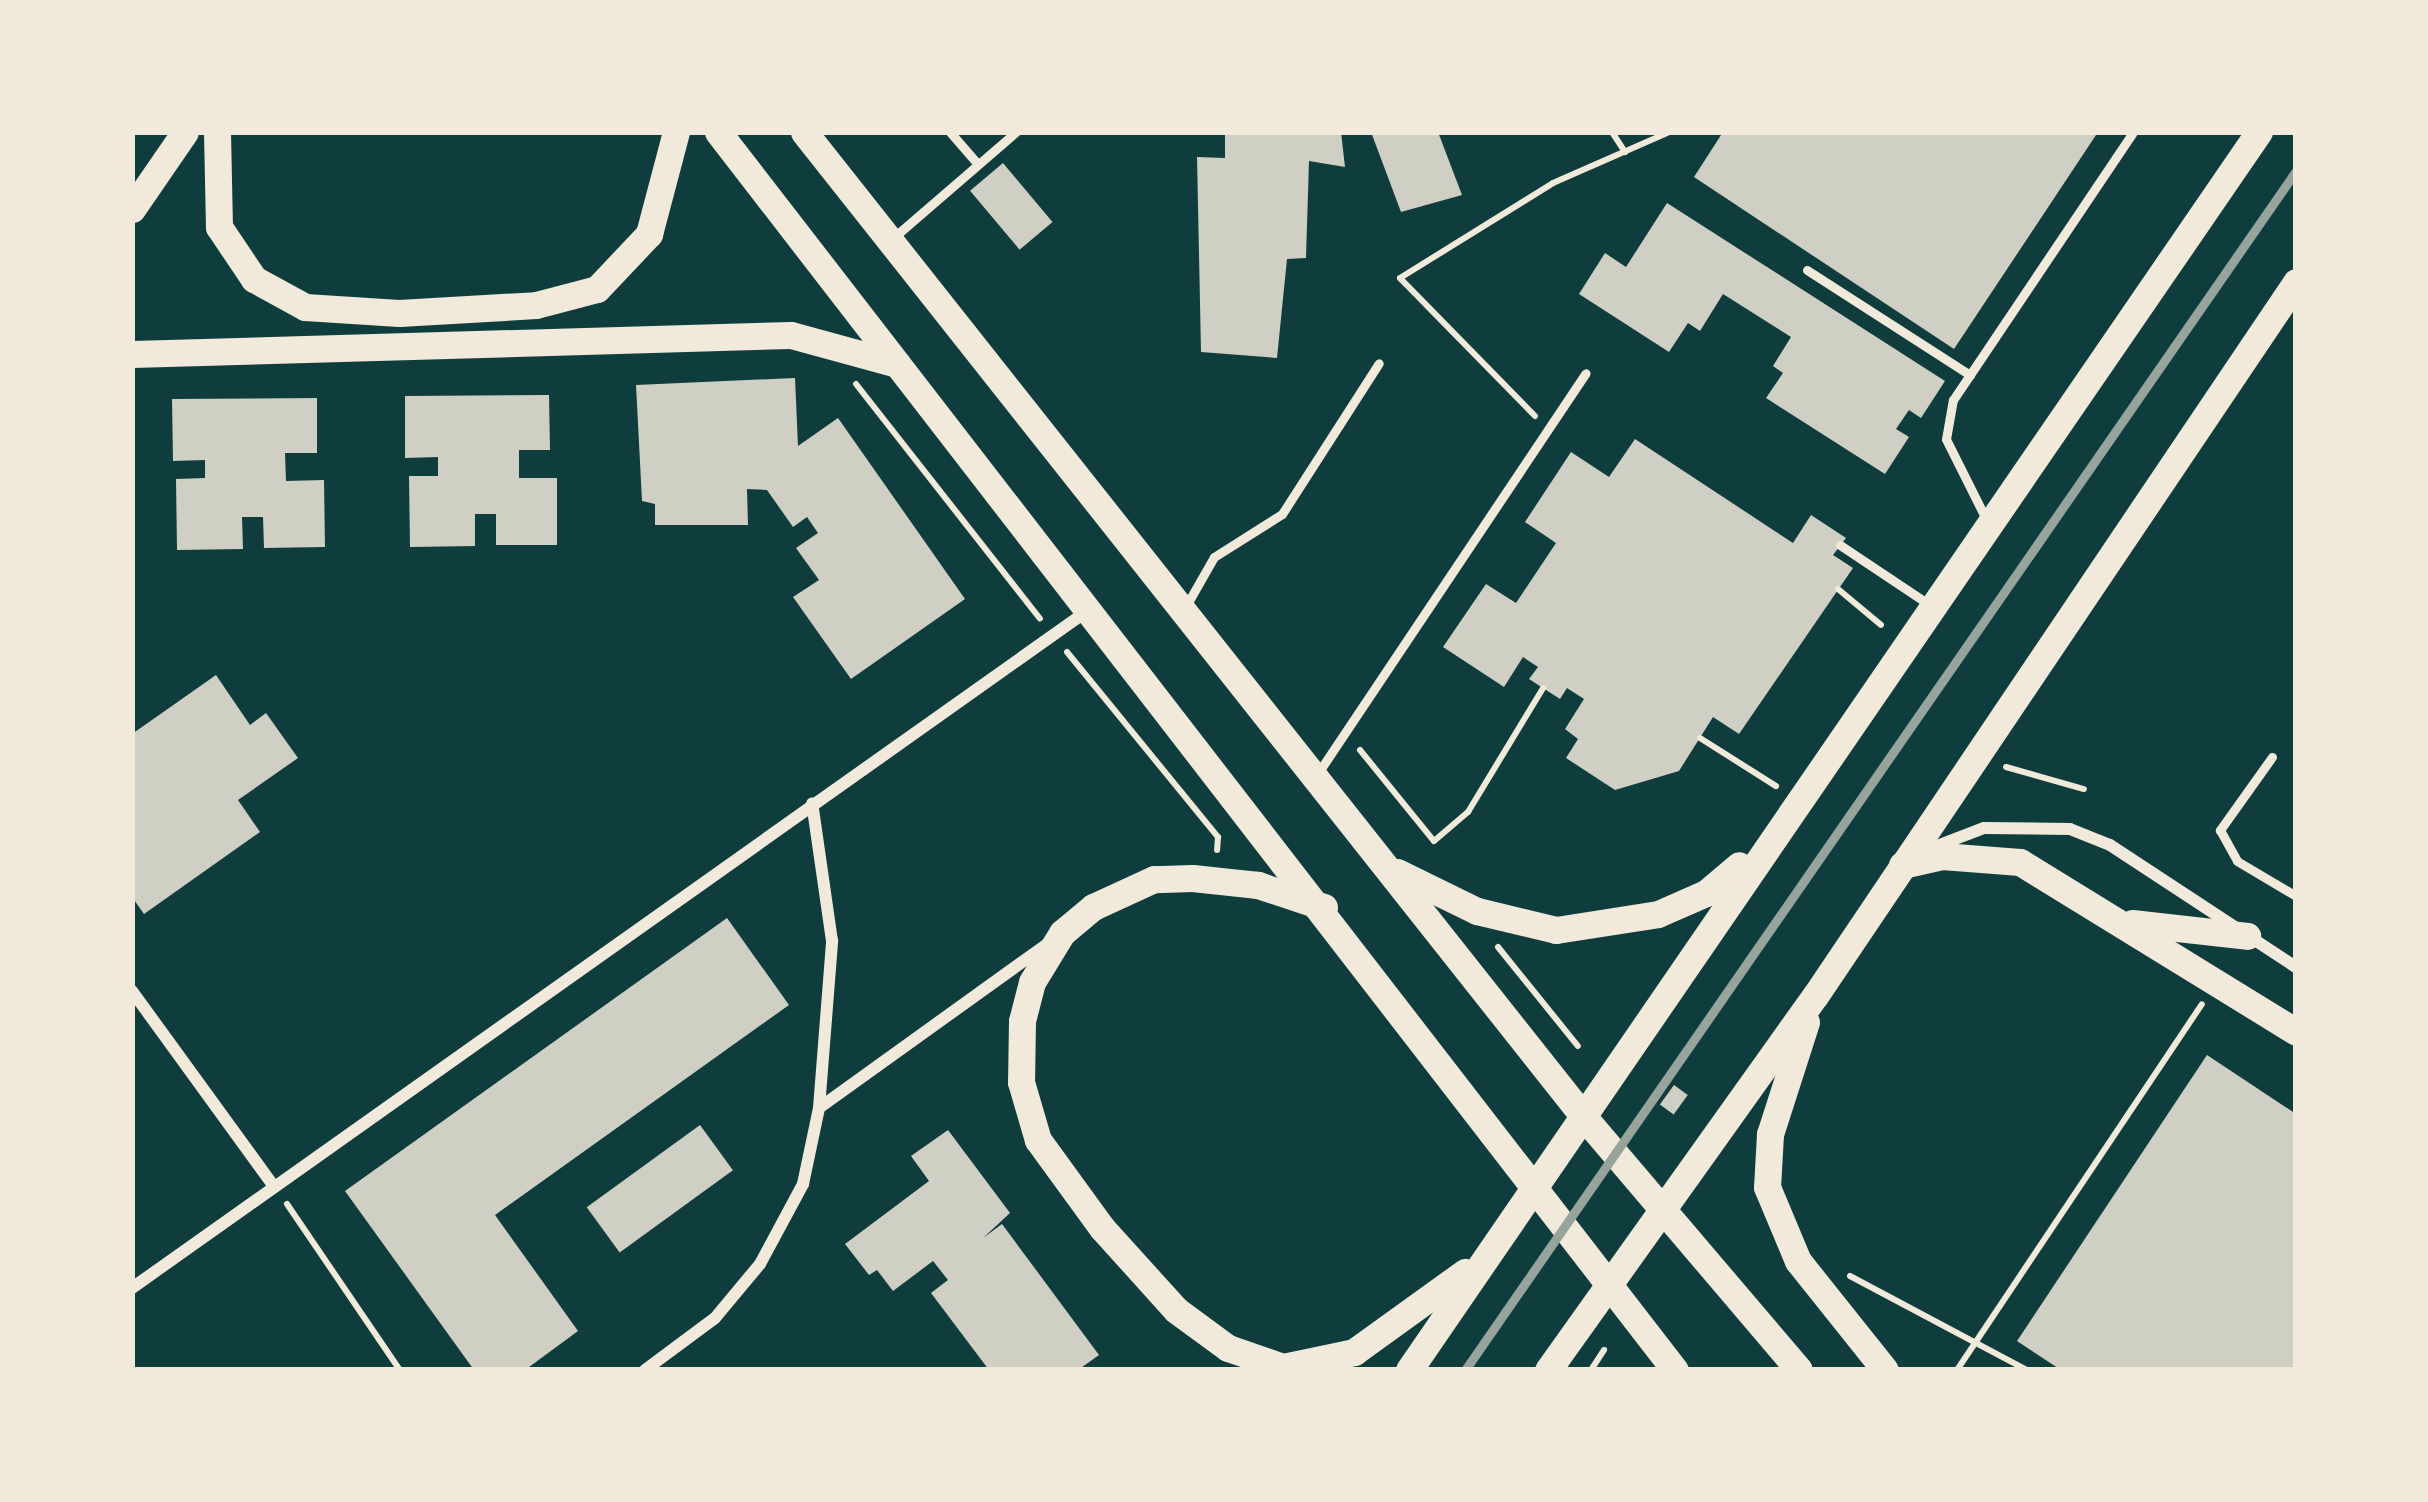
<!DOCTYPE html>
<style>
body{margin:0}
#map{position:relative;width:2428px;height:1502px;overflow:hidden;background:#0f3d3e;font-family:"Titillium Web",sans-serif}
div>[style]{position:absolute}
.building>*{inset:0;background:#cfcfc3;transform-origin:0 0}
.path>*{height:6px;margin:-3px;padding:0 3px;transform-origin:3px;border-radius:3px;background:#f1e9da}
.service>*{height:9px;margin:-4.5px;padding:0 4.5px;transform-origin:4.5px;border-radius:4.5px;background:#f1e9da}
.minor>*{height:12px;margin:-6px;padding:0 6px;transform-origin:6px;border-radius:6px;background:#f1e9da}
.primary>*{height:27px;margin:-13.5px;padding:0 13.5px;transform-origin:13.5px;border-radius:13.5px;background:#f1e9da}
.rail>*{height:9px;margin:-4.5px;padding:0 4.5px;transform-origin:4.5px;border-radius:4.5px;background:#97a49c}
span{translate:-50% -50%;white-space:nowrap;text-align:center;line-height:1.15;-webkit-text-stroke:10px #f1e9da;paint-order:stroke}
.frame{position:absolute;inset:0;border:135px solid #f1e9da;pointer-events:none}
</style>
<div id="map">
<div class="building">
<div style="clip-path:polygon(1225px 132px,1341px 132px,1345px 167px,1309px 161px,1306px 258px,1287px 259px,1277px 358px,1201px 352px,1197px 157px,1225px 158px)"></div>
<div style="clip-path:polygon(1371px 132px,1438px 132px,1462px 195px,1401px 212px)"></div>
<div style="clip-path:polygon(1723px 132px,2098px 132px,1954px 349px,1694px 177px)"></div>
<div style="left:1003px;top:163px;width:77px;height:43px;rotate:50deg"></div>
<div style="clip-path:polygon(1667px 203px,1945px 381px,1921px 418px,1909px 410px,1896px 429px,1909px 437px,1885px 474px,1766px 398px,1783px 373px,1773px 366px,1791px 337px,1723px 294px,1700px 331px,1688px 323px,1669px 352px,1579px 294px,1605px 253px,1626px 267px)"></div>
<div style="clip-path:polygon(795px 378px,798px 446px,838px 418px,965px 599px,851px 679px,793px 597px,819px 580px,796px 548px,818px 533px,807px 517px,793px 527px,767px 490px,747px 489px,748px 525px,655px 525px,655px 504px,642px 501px,636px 385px)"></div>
<div style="clip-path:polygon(549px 395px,550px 450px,519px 450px,519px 478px,557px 478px,557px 545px,496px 545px,496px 514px,475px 514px,475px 546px,410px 547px,409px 476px,438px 476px,438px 457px,405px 458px,405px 396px)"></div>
<div style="clip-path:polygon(317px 398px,317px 453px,285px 453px,286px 481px,324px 480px,325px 547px,264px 548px,263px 517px,242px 517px,243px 549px,177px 550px,176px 479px,205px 478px,205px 460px,173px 461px,172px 399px)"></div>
<div style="clip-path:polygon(1635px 439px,1793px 543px,1811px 515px,1846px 538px,1833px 555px,1853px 568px,1739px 734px,1713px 717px,1679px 771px,1615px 790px,1566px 758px,1578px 739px,1565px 729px,1584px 699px,1567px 688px,1560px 699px,1529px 679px,1538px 667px,1523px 657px,1504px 687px,1443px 647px,1486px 584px,1516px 603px,1556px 543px,1525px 522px,1571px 452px,1609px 477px)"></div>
<div style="clip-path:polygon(216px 675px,250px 725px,266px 713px,298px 758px,238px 800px,260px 832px,144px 914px,132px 897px,132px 734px)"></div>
<div style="clip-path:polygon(727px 918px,789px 1005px,495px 1215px,578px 1331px,525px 1370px,474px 1370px,345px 1191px)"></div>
<div style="clip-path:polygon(2207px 1055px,2296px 1114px,2296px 1370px,2061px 1370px,2017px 1341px)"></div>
<div style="left:1674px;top:1085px;width:17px;height:24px;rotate:36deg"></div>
<div style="left:700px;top:1125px;width:56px;height:140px;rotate:54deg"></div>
<div style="clip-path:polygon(948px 1130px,1010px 1213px,983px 1238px,1002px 1224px,1099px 1355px,1078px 1370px,989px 1370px,931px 1293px,948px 1280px,933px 1261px,893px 1291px,877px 1270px,869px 1275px,845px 1244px,929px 1181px,911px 1156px)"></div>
</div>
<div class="path">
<div style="left:1612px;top:132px;width:24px;rotate:57deg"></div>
<div style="left:856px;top:384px;width:298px;rotate:51.9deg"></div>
<div style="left:1535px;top:416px;width:193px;rotate:-134.4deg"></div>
<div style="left:1400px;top:278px;width:180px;rotate:-31.8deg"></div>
<div style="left:1553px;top:183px;width:127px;rotate:-23.7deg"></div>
<div style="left:1838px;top:589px;width:56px;rotate:39.9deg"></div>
<div style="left:1067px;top:652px;width:239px;rotate:50.8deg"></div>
<div style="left:1218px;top:837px;width:13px;rotate:94deg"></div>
<div style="left:1700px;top:738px;width:90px;rotate:32.3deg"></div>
<div style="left:1360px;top:750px;width:117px;rotate:50.9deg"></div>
<div style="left:1434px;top:841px;width:45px;rotate:-40.5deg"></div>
<div style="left:1468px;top:812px;width:145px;rotate:-58.8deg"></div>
<div style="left:2006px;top:767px;width:81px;rotate:15.8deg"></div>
<div style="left:1498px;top:947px;width:127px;rotate:51.1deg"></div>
<div style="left:287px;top:1204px;width:201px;rotate:55.8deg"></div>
<div style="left:1850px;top:1276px;width:200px;rotate:28deg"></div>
<div style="left:1591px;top:1370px;width:24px;rotate:-57deg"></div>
<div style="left:1957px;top:1370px;width:440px;rotate:-56.2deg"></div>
</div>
<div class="service">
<div style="left:950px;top:132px;width:38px;rotate:49deg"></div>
<div style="left:893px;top:238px;width:162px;rotate:-40.8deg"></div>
<div style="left:1807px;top:270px;width:194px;rotate:32.8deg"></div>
<div style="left:1985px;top:517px;width:87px;rotate:-116.6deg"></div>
<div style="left:1946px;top:439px;width:40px;rotate:-80deg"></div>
<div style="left:1953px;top:400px;width:323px;rotate:-56.1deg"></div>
<div style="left:1840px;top:545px;width:108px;rotate:33.7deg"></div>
<div style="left:1186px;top:606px;width:56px;rotate:-60.3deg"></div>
<div style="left:1214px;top:557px;width:80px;rotate:-32.3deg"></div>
<div style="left:1282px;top:514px;width:179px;rotate:-57.3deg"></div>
<div style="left:2272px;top:757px;width:90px;rotate:125.5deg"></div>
<div style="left:2220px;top:830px;width:35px;rotate:61deg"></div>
<div style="left:2237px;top:861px;width:69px;rotate:30.7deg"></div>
<div style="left:1318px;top:773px;width:481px;rotate:-56.2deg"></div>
</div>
<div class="minor">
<div style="left:1929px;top:849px;width:59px;rotate:-20.9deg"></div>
<div style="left:1984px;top:828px;width:86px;rotate:0.7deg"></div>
<div style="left:2070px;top:829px;width:43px;rotate:21.8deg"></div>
<div style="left:2110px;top:845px;width:222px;rotate:33.3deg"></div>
<div style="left:132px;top:991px;width:240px;rotate:54deg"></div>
<div style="left:819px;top:1108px;width:281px;rotate:-35.7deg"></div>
<div style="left:132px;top:1288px;width:1174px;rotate:-35.33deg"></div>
<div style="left:645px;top:1370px;width:87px;rotate:-36.6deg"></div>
<div style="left:715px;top:1318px;width:70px;rotate:-50.2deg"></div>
<div style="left:760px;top:1264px;width:91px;rotate:-61.7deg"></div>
<div style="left:803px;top:1184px;width:78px;rotate:-78.1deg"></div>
<div style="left:819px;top:1108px;width:168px;rotate:-85.5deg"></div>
<div style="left:832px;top:941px;width:139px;rotate:-98.2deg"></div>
</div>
<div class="primary">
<div style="left:217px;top:132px;width:95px;rotate:88.8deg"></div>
<div style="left:219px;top:227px;width:63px;rotate:56.1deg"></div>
<div style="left:254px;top:279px;width:58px;rotate:28.8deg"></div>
<div style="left:305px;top:307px;width:94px;rotate:3.7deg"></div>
<div style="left:399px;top:313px;width:137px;rotate:-3.3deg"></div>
<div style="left:536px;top:305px;width:63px;rotate:-14.7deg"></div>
<div style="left:597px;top:289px;width:76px;rotate:-46.6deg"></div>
<div style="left:649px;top:234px;width:106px;rotate:-75.2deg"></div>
<div style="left:718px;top:132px;width:1565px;rotate:52.3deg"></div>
<div style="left:804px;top:132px;width:1255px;rotate:51.63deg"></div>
<div style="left:1583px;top:1116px;width:333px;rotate:49.6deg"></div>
<div style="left:132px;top:209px;width:93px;rotate:-55.5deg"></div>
<div style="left:132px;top:354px;width:659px;rotate:-1.65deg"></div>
<div style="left:791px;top:335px;width:110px;rotate:15.3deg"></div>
<div style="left:1902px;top:865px;width:41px;rotate:-12.7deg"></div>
<div style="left:1942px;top:856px;width:78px;rotate:4.4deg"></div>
<div style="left:2020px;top:862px;width:324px;rotate:31.6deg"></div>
<div style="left:1397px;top:872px;width:89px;rotate:26deg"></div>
<div style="left:1477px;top:911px;width:81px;rotate:13.5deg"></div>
<div style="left:1556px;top:930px;width:103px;rotate:-8.9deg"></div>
<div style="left:1658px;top:914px;width:52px;rotate:-23.6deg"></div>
<div style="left:1706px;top:893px;width:43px;rotate:-40.3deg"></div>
<div style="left:1324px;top:907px;width:70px;rotate:-161.6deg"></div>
<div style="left:1258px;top:885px;width:66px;rotate:-173.9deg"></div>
<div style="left:1192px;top:878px;width:38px;rotate:178deg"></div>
<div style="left:1154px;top:879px;width:67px;rotate:155.3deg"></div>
<div style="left:1093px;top:907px;width:40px;rotate:140deg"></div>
<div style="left:1062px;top:933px;width:57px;rotate:121.5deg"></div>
<div style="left:1032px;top:982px;width:40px;rotate:104.4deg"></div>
<div style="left:1022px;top:1021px;width:61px;rotate:90.9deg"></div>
<div style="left:1021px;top:1082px;width:60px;rotate:73.7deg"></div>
<div style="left:1038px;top:1140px;width:109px;rotate:54deg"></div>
<div style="left:1102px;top:1228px;width:110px;rotate:47.9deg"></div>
<div style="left:1176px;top:1310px;width:64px;rotate:36.2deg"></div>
<div style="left:1228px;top:1348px;width:58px;rotate:19.1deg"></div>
<div style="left:1283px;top:1367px;width:73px;rotate:-11.9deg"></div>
<div style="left:1354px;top:1352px;width:137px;rotate:-35.8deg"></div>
<div style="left:2132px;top:923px;width:116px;rotate:6.4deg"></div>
<div style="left:1806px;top:1022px;width:118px;rotate:107.8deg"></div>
<div style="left:1770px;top:1134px;width:53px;rotate:93.2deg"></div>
<div style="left:1767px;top:1187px;width:80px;rotate:67.3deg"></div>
<div style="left:1798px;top:1261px;width:139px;rotate:51.4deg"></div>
<div style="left:1409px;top:1370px;width:1502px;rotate:-55.53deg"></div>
<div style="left:1548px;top:1370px;width:460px;rotate:-54.5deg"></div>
<div style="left:1815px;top:996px;width:861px;rotate:-56.03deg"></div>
</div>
<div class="rail">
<div style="left:1465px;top:1370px;width:1459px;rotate:-55.28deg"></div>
</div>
<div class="frame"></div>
</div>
